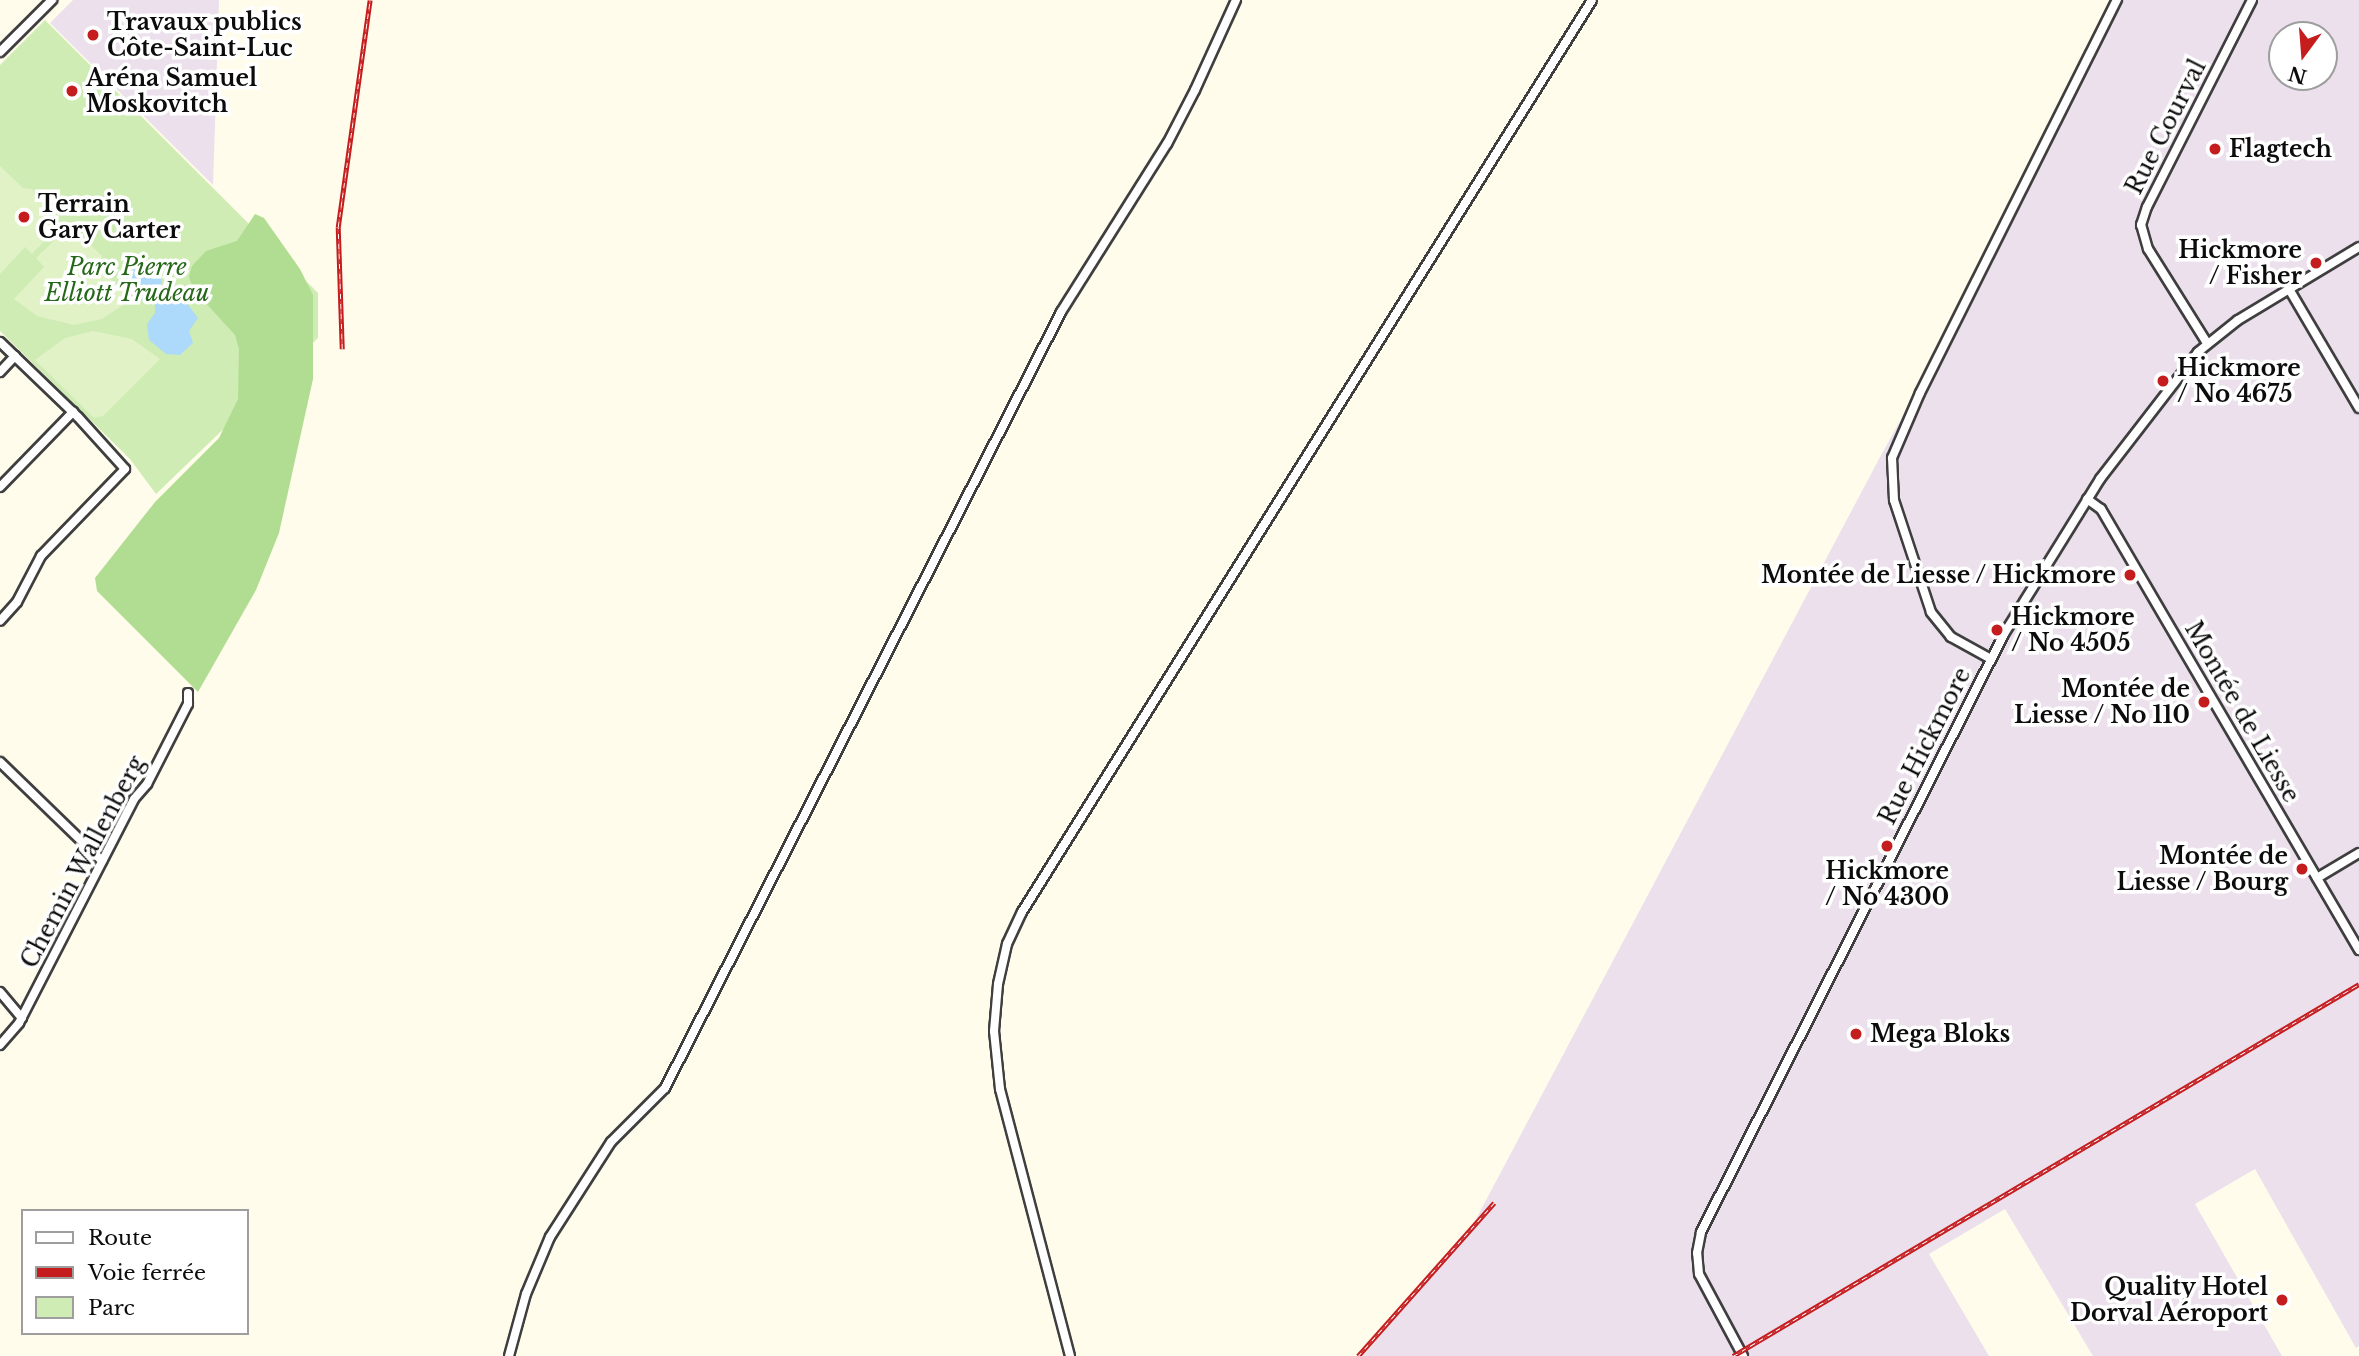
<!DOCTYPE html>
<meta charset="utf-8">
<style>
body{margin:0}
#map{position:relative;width:2359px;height:1356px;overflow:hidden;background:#fffcec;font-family:"Libre Baskerville",serif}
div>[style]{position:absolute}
.industrial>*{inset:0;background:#ebe0ec}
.green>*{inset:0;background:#ceecb3}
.forest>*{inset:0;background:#b1dd92}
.pitch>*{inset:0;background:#e1f2c6}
.water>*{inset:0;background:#addafa}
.roads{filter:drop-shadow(2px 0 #3f3f3f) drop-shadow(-2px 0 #3f3f3f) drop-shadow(0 2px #3f3f3f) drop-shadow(0 -2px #3f3f3f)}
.minor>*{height:8px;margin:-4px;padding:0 4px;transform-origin:4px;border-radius:4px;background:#fff}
.rail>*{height:4.5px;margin-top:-2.25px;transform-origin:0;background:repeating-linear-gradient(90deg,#fff 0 5px,#c51c1e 0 10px);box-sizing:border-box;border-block:2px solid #c51c1e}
.dots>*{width:19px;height:19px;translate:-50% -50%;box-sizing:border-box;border:4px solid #fff;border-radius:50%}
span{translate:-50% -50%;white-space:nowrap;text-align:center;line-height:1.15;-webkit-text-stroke:7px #fff;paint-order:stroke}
.poi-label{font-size:23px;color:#0c0c0c;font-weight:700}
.left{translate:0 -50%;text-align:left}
.right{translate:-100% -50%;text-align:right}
.street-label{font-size:23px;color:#0c0c0c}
.park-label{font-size:23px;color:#266819;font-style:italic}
.legend{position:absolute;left:21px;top:1209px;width:228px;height:126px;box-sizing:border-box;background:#fff;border:2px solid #9e9e9e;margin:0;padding:9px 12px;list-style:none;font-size:21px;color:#0c0c0c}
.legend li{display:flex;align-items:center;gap:14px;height:35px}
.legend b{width:35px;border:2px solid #9e9e9e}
.north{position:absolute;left:2268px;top:21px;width:70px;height:70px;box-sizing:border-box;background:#fff;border:2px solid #9e9e9e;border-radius:50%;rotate:196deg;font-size:19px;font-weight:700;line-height:28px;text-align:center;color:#0c0c0c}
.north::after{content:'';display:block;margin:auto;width:24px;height:32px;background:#c51c1e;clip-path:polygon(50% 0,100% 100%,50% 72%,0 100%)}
</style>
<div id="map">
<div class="industrial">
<div style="clip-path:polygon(73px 0,219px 0,213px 185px,50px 23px)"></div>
<div style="clip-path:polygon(evenodd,2124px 0,2359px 0,2359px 1346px,2356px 1348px,2255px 1169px,2195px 1204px,2282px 1356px,2093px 1356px,2005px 1209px,1929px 1254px,1989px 1356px,1363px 1356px,1475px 1221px,1879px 459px,2024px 196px,2124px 0,2282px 35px,2324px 35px,2324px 77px,2282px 77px,2282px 35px)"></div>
</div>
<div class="green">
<div style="clip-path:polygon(45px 20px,318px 293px,318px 338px,156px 494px,130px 459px,0 331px,0 65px)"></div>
</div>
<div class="forest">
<div style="clip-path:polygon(255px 214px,264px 218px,300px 269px,313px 295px,313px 379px,279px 533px,256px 590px,198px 692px,97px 591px,95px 578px,155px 502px,219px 438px,238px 399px,239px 349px,235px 335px,193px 289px,189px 277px,192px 266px,206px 251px,237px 241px)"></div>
</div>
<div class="pitch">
<div style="clip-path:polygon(0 166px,23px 188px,32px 189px,52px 208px,48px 212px,49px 222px,52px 225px,49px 229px,52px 233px,32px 254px,25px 247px,0 274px)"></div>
<div style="clip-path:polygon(64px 237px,68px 241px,78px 241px,82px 237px,102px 256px,101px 270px,132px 299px,102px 319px,74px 325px,37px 316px,14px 299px,44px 267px,36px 258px,57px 238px,61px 241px)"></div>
<div style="clip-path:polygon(93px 331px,132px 339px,160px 359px,103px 416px,94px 418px,35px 360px,65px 338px)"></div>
</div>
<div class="water">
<div style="clip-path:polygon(144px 263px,161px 279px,165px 299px,186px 302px,198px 318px,189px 331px,193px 343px,180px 355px,166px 354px,149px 340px,147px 324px,155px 313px,155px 305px,138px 299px,124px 287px,125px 279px,132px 271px,129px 267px)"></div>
</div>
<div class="roads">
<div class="minor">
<div style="left:0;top:52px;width:74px;rotate:-45deg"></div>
<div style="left:2289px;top:289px;width:138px;rotate:59.5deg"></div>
<div style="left:0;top:342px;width:108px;rotate:43.9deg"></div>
<div style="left:78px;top:417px;width:70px;rotate:47.9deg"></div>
<div style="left:125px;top:469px;width:121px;rotate:134deg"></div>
<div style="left:41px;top:556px;width:52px;rotate:117.6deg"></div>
<div style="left:17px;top:602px;width:25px;rotate:132deg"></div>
<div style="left:2207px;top:343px;width:111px;rotate:-122.1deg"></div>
<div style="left:2148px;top:249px;width:25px;rotate:-106deg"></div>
<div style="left:2141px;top:225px;width:19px;rotate:-72deg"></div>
<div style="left:2147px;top:207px;width:232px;rotate:-63.1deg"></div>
<div style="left:0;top:372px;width:22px;rotate:-47deg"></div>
<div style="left:0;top:487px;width:105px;rotate:-45.8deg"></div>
<div style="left:2087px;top:499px;width:17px;rotate:36deg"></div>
<div style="left:2101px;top:509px;width:511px;rotate:59.67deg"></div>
<div style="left:1991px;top:659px;width:46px;rotate:-151.2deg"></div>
<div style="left:1951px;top:637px;width:32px;rotate:-129deg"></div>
<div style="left:1931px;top:612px;width:118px;rotate:-108.3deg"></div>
<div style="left:1894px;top:500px;width:42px;rotate:-92.7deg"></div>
<div style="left:1892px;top:458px;width:71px;rotate:-66.7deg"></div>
<div style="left:1920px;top:393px;width:440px;rotate:-63.4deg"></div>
<div style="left:0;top:762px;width:142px;rotate:44.1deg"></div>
<div style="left:2317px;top:878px;width:49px;rotate:-30.8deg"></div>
<div style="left:0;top:992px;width:34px;rotate:50deg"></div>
<div style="left:0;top:1045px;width:29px;rotate:-49deg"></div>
<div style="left:19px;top:1023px;width:252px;rotate:-62.8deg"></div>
<div style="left:134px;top:799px;width:20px;rotate:-49deg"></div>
<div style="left:147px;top:784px;width:90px;rotate:-62.9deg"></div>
<div style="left:188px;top:704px;width:11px;rotate:-90deg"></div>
<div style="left:509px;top:1356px;width:64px;rotate:-74.7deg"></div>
<div style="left:526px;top:1294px;width:62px;rotate:-67.2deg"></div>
<div style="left:550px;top:1237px;width:113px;rotate:-57.3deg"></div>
<div style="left:611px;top:1142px;width:76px;rotate:-45deg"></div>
<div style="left:665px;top:1088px;width:871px;rotate:-62.96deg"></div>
<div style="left:1061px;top:312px;width:199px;rotate:-57.8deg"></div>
<div style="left:1167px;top:144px;width:61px;rotate:-62.6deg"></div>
<div style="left:1195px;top:90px;width:99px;rotate:-65.5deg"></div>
<div style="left:1070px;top:1356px;width:276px;rotate:-104.7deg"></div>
<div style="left:1000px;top:1089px;width:58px;rotate:-95.9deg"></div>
<div style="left:994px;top:1031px;width:47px;rotate:-85.1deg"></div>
<div style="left:998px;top:984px;width:41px;rotate:-77.3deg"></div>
<div style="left:1007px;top:944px;width:35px;rotate:-65deg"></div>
<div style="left:1022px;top:912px;width:1075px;rotate:-57.99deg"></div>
<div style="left:1743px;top:1356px;width:93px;rotate:-118.2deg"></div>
<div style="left:1699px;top:1274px;width:21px;rotate:-95deg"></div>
<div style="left:1697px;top:1253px;width:21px;rotate:-79deg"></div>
<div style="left:1701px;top:1232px;width:670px;rotate:-63.13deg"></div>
<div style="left:2004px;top:634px;width:182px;rotate:-58.2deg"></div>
<div style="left:2100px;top:479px;width:160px;rotate:-52.3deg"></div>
<div style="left:2198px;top:352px;width:51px;rotate:-38.7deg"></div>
<div style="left:2238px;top:320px;width:141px;rotate:-31.1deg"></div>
</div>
</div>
<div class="rail">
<div style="left:342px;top:349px;width:122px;rotate:-91.9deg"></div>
<div style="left:338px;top:227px;width:229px;rotate:-82deg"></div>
<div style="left:1358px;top:1356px;width:205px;rotate:-48.4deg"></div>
<div style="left:1733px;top:1356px;width:728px;rotate:-30.72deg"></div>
</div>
<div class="dots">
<div style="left:93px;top:35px;background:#c51c1e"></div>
<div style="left:72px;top:91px;background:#c51c1e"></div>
<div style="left:2215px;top:149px;background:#c51c1e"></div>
<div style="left:24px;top:217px;background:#c51c1e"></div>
<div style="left:2316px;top:263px;background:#c51c1e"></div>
<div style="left:2163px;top:381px;background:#c51c1e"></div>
<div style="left:2130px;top:575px;background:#c51c1e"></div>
<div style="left:1997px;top:630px;background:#c51c1e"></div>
<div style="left:2204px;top:702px;background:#c51c1e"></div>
<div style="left:1887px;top:846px;background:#c51c1e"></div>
<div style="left:2302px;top:869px;background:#c51c1e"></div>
<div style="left:1856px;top:1034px;background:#c51c1e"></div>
<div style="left:2282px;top:1300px;background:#c51c1e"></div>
</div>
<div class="poi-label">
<span class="left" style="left:107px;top:35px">Travaux publics<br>Côte-Saint-Luc</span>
<span class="left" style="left:86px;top:91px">Aréna Samuel<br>Moskovitch</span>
<span class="left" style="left:2229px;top:149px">Flagtech</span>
<span class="left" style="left:38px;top:217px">Terrain<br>Gary Carter</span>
<span class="right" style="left:2302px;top:263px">Hickmore<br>/ Fisher</span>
<span class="left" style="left:2177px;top:381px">Hickmore<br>/ No 4675</span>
<span class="right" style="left:2116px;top:575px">Montée de Liesse / Hickmore</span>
<span class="left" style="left:2011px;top:630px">Hickmore<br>/ No 4505</span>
<span class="right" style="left:2190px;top:702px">Montée de<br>Liesse / No 110</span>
<span class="right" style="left:2288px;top:869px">Montée de<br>Liesse / Bourg</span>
<span style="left:1887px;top:884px">Hickmore<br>/ No 4300</span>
<span class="left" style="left:1870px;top:1034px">Mega Bloks</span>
<span class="right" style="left:2268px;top:1300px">Quality Hotel<br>Dorval Aéroport</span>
</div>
<div class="street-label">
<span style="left:2166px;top:127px;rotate:-63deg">Rue Courval</span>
<span style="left:2242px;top:712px;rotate:60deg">Montée de Liesse</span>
<span style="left:1925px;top:746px;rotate:-63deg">Rue Hickmore</span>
<span style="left:83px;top:862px;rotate:-62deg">Chemin Wallenberg</span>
</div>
<div class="park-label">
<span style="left:127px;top:280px">Parc Pierre<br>Elliott Trudeau</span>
</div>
<ul class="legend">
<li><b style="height:9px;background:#fff"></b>Route</li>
<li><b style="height:9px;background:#c51c1e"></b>Voie ferrée</li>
<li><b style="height:19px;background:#ceecb3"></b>Parc</li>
</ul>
<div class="north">N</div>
</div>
